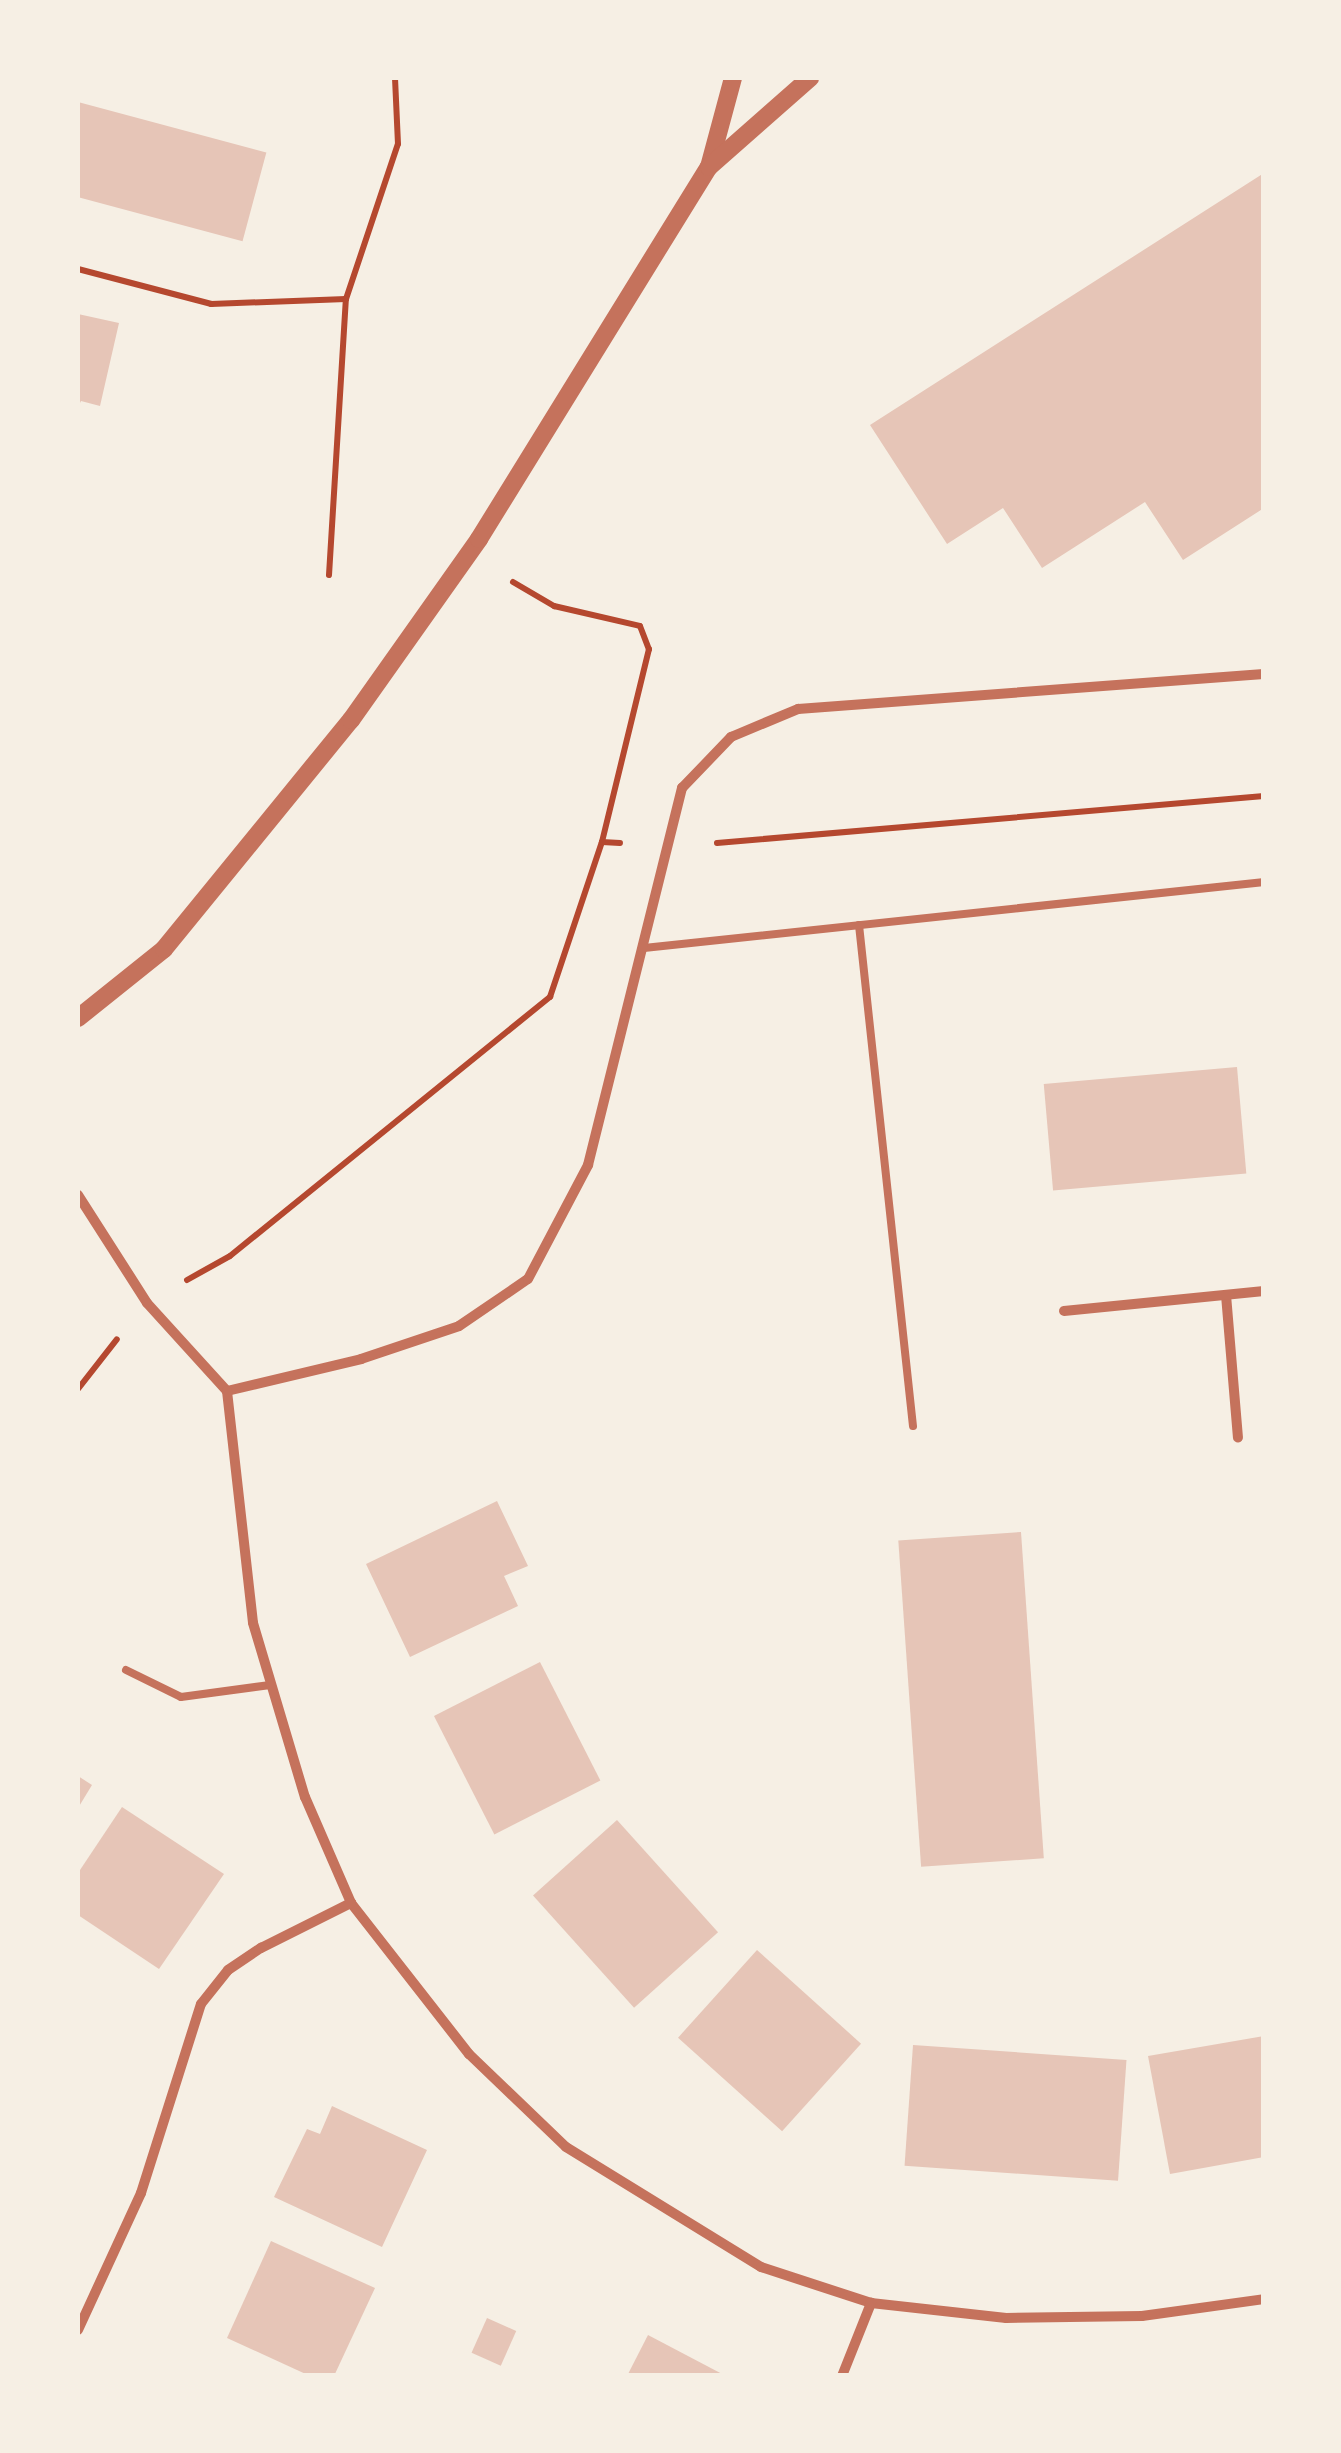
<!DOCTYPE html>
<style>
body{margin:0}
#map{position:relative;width:1341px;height:2453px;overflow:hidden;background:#f6efe4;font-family:"Fira Sans",sans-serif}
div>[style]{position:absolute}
.building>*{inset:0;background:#e6c5b7;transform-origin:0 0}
.path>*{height:6px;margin:-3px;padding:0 3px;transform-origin:3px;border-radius:3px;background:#b5482f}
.service>*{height:8px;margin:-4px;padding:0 4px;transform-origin:4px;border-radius:4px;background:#c5725c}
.minor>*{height:10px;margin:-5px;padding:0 5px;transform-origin:5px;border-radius:5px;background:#c5725c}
.tertiary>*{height:18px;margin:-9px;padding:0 9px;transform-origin:9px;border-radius:9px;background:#c5725c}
span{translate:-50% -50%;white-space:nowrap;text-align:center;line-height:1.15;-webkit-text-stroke:10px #f6efe4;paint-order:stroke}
.frame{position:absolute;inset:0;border:80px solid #f6efe4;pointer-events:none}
</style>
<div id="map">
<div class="building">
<div style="left:78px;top:102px;width:195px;height:92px;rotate:15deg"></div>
<div style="clip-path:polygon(1264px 173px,1264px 508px,1183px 560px,1145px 502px,1042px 568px,1003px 508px,947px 544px,870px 425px)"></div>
<div style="clip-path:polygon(78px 314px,119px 323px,100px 406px,81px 401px,78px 407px)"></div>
<div style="left:1237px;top:1067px;width:107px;height:194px;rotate:85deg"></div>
<div style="clip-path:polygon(497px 1501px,528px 1566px,504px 1576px,518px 1606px,410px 1657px,366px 1564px)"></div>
<div style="left:1021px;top:1532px;width:327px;height:123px;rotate:86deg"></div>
<div style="left:540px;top:1662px;width:133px;height:119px;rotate:63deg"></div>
<div style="clip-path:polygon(78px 1776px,92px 1785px,78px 1808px)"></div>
<div style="clip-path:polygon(122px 1807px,224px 1874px,159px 1969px,78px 1915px,78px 1873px)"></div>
<div style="left:617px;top:1820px;width:151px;height:113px;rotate:48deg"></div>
<div style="left:757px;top:1950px;width:140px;height:118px;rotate:42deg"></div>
<div style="clip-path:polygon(1264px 2036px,1264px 2157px,1170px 2174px,1148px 2056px)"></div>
<div style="left:913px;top:2045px;width:214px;height:121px;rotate:4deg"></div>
<div style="clip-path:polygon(332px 2106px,427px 2150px,382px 2247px,274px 2197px,307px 2129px,320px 2134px)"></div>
<div style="clip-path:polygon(271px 2241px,375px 2288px,334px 2376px,310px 2376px,227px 2338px)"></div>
<div style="left:487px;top:2318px;width:32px;height:38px;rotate:24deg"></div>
<div style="clip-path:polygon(648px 2335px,726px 2376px,627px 2376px)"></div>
</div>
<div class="path">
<div style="left:78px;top:269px;width:138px;rotate:14.7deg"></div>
<div style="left:211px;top:304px;width:135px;rotate:-2.1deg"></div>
<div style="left:329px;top:575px;width:277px;rotate:-86.5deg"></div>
<div style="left:346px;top:299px;width:163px;rotate:-71.5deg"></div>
<div style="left:398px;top:144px;width:66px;rotate:-92.6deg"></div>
<div style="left:513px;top:582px;width:48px;rotate:30.3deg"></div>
<div style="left:554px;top:606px;width:88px;rotate:13.1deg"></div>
<div style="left:640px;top:626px;width:25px;rotate:69deg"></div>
<div style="left:649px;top:649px;width:199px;rotate:103.7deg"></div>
<div style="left:717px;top:843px;width:549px;rotate:-4.91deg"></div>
<div style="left:187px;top:1280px;width:49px;rotate:-29.2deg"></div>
<div style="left:230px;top:1256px;width:412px;rotate:-39deg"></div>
<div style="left:550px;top:997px;width:163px;rotate:-71.5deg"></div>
<div style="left:602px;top:842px;width:18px;rotate:3deg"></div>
<div style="left:78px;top:1389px;width:63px;rotate:-52deg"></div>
</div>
<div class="service">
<div style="left:859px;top:925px;width:504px;rotate:83.85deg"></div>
<div style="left:644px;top:948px;width:624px;rotate:-6.08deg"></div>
<div style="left:126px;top:1670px;width:61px;rotate:26.1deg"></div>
<div style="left:181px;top:1697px;width:90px;rotate:-7.7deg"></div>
</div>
<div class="minor">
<div style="left:78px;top:1195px;width:128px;rotate:57.4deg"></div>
<div style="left:147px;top:1303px;width:119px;rotate:47.7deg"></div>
<div style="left:227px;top:1391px;width:138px;rotate:-13.4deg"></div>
<div style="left:361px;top:1359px;width:103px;rotate:-18.6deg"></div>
<div style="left:459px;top:1326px;width:83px;rotate:-34.3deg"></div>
<div style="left:528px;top:1279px;width:129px;rotate:-62.2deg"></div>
<div style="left:588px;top:1165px;width:389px;rotate:-76deg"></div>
<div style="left:682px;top:788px;width:71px;rotate:-46.1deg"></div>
<div style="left:731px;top:737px;width:73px;rotate:-22.7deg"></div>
<div style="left:798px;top:709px;width:467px;rotate:-4.3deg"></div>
<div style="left:1226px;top:1295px;width:143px;rotate:85.2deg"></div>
<div style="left:1064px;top:1311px;width:201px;rotate:-5.7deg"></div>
<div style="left:227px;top:1391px;width:233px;rotate:83.6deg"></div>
<div style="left:253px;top:1623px;width:182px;rotate:73.4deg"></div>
<div style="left:305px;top:1797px;width:116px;rotate:66.5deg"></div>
<div style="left:351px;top:1903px;width:192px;rotate:52deg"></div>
<div style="left:469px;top:2054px;width:134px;rotate:43.8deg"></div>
<div style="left:566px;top:2147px;width:229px;rotate:31.6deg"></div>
<div style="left:761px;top:2267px;width:116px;rotate:18.1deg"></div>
<div style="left:871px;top:2303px;width:136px;rotate:6.3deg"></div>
<div style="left:1006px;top:2318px;width:136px;rotate:-0.8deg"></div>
<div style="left:1142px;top:2316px;width:123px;rotate:-7.9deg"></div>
<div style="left:78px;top:2330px;width:151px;rotate:-65.3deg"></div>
<div style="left:141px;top:2193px;width:198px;rotate:-72.4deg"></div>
<div style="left:201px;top:2004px;width:43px;rotate:-51.5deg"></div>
<div style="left:228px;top:1970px;width:40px;rotate:-34deg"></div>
<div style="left:261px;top:1948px;width:101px;rotate:-26.6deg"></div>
<div style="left:842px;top:2376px;width:79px;rotate:-68.3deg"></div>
</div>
<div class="tertiary">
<div style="left:709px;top:167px;width:92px;rotate:-74.9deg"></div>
<div style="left:78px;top:1018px;width:110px;rotate:-38.7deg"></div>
<div style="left:164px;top:949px;width:296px;rotate:-50.8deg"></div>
<div style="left:351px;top:720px;width:222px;rotate:-54.7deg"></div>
<div style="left:479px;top:539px;width:437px;rotate:-58.3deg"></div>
<div style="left:709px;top:167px;width:135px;rotate:-41.4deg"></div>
</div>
<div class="frame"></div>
</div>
